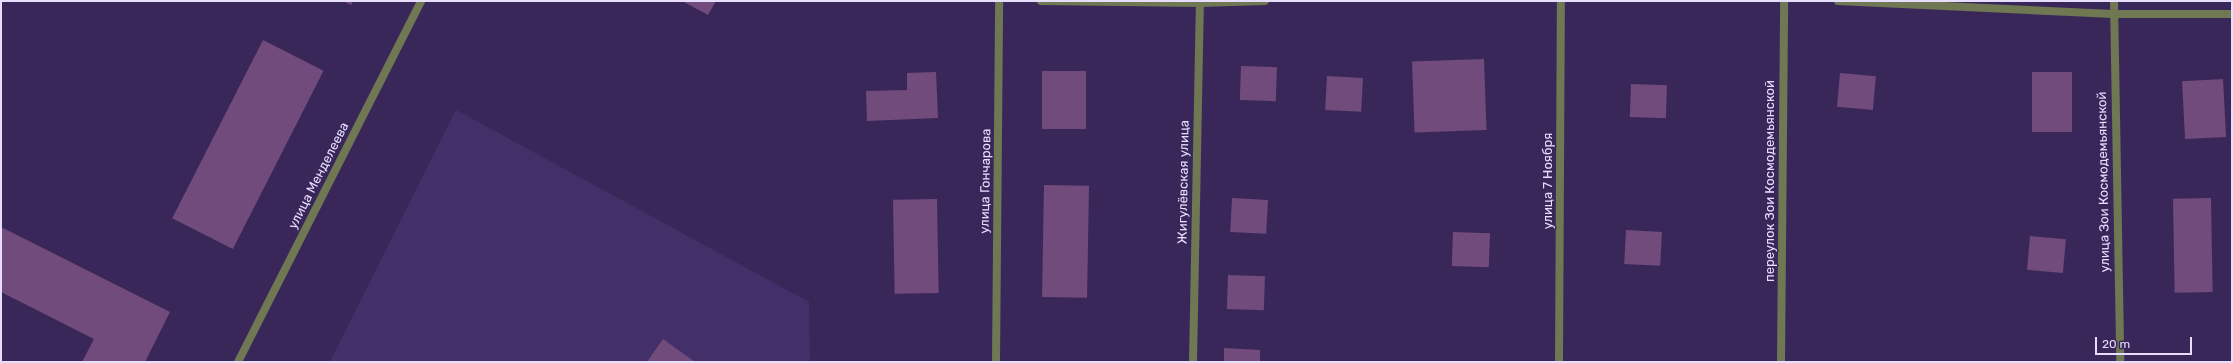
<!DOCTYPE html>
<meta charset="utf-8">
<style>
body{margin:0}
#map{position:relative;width:2233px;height:363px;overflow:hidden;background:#3a275a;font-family:Rubik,sans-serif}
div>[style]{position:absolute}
.built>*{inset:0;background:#443068}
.building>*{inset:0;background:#714b7b;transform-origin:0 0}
.minor>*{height:8px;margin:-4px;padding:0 4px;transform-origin:4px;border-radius:4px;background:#6f7753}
.tertiary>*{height:8px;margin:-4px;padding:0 4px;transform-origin:4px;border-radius:4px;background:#6f7753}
span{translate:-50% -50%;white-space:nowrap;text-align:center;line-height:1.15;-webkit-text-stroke:3px #3a275a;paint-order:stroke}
.street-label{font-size:13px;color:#e7defe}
.frame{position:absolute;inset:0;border:2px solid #e7defe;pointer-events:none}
.scale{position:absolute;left:2095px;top:337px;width:97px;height:18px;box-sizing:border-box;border:2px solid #e7defe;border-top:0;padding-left:5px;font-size:12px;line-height:14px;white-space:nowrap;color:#e7defe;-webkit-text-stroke:3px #3a275a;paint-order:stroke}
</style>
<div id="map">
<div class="built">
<div style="clip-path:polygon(456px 110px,809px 302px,810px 362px,330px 362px)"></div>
</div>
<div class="building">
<div style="clip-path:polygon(343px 1px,353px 1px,351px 5px)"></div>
<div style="clip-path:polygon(682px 1px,716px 1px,708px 15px)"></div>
<div style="left:263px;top:40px;width:68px;height:200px;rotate:27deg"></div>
<div style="left:1484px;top:59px;width:71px;height:72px;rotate:88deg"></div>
<div style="left:1241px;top:66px;width:36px;height:34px;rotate:2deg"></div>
<div style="left:1042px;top:71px;width:44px;height:58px"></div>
<div style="clip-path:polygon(936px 72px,938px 118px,867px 121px,866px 91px,907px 90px,907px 73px)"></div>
<div style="left:2032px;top:72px;width:40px;height:60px"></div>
<div style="left:1840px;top:73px;width:36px;height:34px;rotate:5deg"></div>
<div style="left:1327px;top:76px;width:36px;height:34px;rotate:3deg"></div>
<div style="left:2223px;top:79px;width:58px;height:41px;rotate:87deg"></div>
<div style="left:1631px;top:84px;width:36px;height:33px;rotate:2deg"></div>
<div style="left:1044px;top:185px;width:45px;height:112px;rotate:1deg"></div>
<div style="left:1232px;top:198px;width:36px;height:34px;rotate:3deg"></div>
<div style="left:2211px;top:198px;width:94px;height:38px;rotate:89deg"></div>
<div style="left:937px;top:199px;width:94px;height:44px;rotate:89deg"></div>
<div style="clip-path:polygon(1px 227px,170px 312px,145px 362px,82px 362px,94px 339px,1px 292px)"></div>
<div style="left:1626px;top:230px;width:36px;height:34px;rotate:3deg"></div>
<div style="left:1453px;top:232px;width:37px;height:34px;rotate:2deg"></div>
<div style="left:2030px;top:236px;width:36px;height:34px;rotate:5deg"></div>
<div style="left:1228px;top:275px;width:37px;height:34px;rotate:2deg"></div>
<div style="clip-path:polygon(663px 339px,695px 362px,647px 362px)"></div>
<div style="clip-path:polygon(1224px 348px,1260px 350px,1260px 362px,1224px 362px)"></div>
</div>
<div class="minor">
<div style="left:1041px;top:1px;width:159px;rotate:0.7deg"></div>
<div style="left:1200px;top:3px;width:65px;rotate:-1.8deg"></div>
<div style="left:1838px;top:1px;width:275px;rotate:2.7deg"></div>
<div style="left:2113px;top:14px;width:119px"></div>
<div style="left:2114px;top:1px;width:361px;rotate:89deg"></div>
<div style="left:238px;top:362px;width:405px;rotate:-63.1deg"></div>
<div style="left:996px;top:362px;width:361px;rotate:-89.5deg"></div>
<div style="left:1193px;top:362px;width:359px;rotate:-88.9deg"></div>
<div style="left:1781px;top:362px;width:361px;rotate:-89.5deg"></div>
</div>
<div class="tertiary">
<div style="left:1559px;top:362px;width:361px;rotate:-89.7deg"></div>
</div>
<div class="street-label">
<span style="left:319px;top:176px;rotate:-63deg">улица Менделеева</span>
<span style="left:986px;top:181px;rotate:-89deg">улица Гончарова</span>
<span style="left:1548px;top:181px;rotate:-90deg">улица 7 Ноября</span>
<span style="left:1770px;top:181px;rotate:-90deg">переулок Зои Космодемьянской</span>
<span style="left:1184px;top:182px;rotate:-89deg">Жигулёвская улица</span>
<span style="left:2104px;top:182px;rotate:-91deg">улица Зои Космодемьянской</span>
</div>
<div class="frame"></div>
<div class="scale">20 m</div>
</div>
